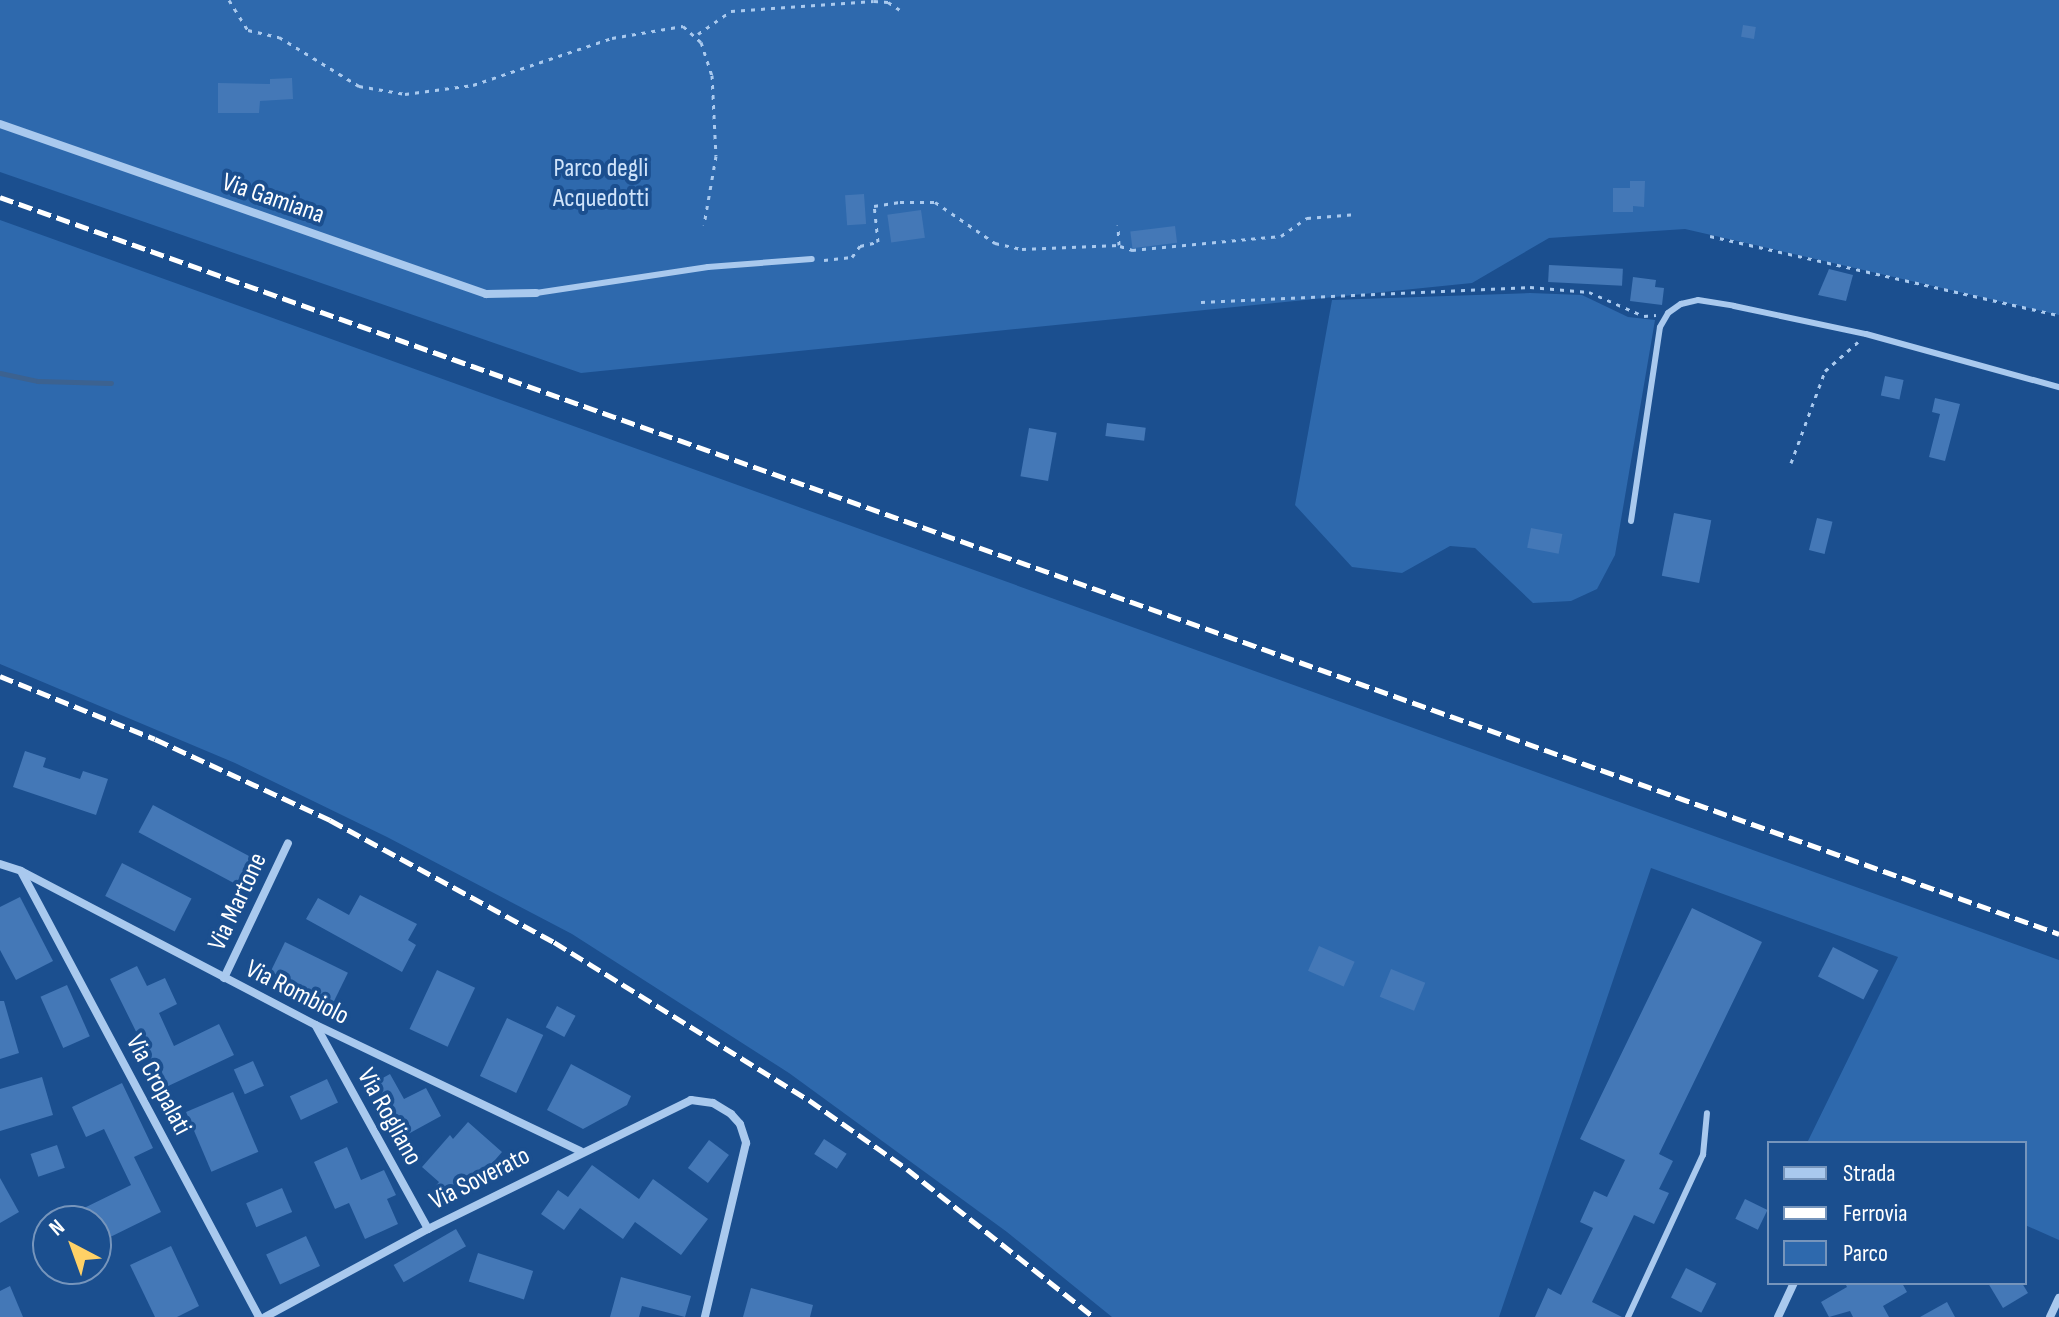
<!DOCTYPE html>
<style>
body{margin:0}
#map{position:relative;width:2059px;height:1317px;overflow:hidden;background:#1b4f8f;font-family:"Sofia Sans Condensed",sans-serif}
div>[style]{position:absolute}
.green>*{inset:0;background:#2e69ad}
.stream>*{height:5px;margin:-2.5px;padding:0 2.5px;transform-origin:2.5px;border-radius:2.5px;background:#3c6290}
.building>*{inset:0;background:#4478b7;transform-origin:0 0}
.path>*{height:3px;margin-top:-1.5px;transform-origin:0;background:repeating-linear-gradient(90deg,#a9c9ee 0 4px,transparent 0 10px)}
.lane>*{height:6px;margin:-3px;padding:0 3px;transform-origin:3px;border-radius:3px;background:#a9c9ee}
.street>*{height:8px;margin:-4px;padding:0 4px;transform-origin:4px;border-radius:4px;background:#a9c9ee}
.rail>*{height:5px;margin-top:-2.5px;transform-origin:0;background:repeating-linear-gradient(90deg,#fff 0 14px,transparent 0 20px)}
span{translate:-50% -50%;white-space:nowrap;text-align:center;line-height:1.15;-webkit-text-stroke:8px #1b4f8f;paint-order:stroke}
.park-label{font-size:26px;color:#cfe3fa}
.street-label{font-size:26px;color:#fff}
.legend{position:absolute;left:1767px;top:1141px;width:260px;height:144px;box-sizing:border-box;background:#1b4f8f;border:2px solid #7695bc;margin:0;padding:10px 14px;list-style:none;font-size:24px;color:#fff}
.legend li{display:flex;align-items:center;gap:16px;height:40px}
.legend b{width:40px;border:2px solid #7695bc}
.north{position:absolute;left:32px;top:1205px;width:80px;height:80px;box-sizing:border-box;background:#1b4f8f;border:2px solid #7695bc;border-radius:50%;rotate:319deg;font-size:22px;font-weight:700;line-height:32px;text-align:center;color:#fff}
.north::after{content:'';display:block;margin:auto;width:28px;height:36px;background:#ffd166;clip-path:polygon(50% 0,100% 100%,50% 72%,0 100%)}
</style>
<div id="map">
<div class="green">
<div style="clip-path:polygon(0 0,2059px 0,2059px 315px,1685px 229px,1549px 238px,1472px 283px,581px 373px,0 172px)"></div>
<div style="clip-path:polygon(0 220px,2059px 960px,2059px 1240px,2025px 1225px,2025px 1143px,1807px 1143px,1898px 957px,1651px 868px,1499px 1317px,1112px 1317px,1007px 1232px,789px 1073px,572px 934px,387px 837px,235px 763px,0 664px)"></div>
<div style="clip-path:polygon(1530px 293px,1582px 295px,1628px 317px,1655px 320px,1615px 555px,1597px 589px,1571px 601px,1533px 603px,1475px 548px,1450px 546px,1402px 573px,1352px 567px,1295px 505px,1332px 300px)"></div>
</div>
<div class="stream">
<div style="left:0;top:373px;width:39px;rotate:12deg"></div>
<div style="left:38px;top:381px;width:73px;rotate:1.6deg"></div>
</div>
<div class="building">
<div style="left:1743px;top:25px;width:13px;height:12px;rotate:9deg"></div>
<div style="clip-path:polygon(292px 78px,293px 99px,260px 101px,259px 113px,218px 113px,218px 83px,270px 84px,270px 79px)"></div>
<div style="clip-path:polygon(1630px 181px,1645px 181px,1644px 207px,1633px 206px,1633px 212px,1613px 212px,1613px 188px,1630px 188px)"></div>
<div style="left:864px;top:194px;width:30px;height:19px;rotate:86deg"></div>
<div style="left:921px;top:210px;width:28px;height:34px;rotate:82deg"></div>
<div style="left:1175px;top:226px;width:17px;height:45px;rotate:83deg"></div>
<div style="left:1549px;top:265px;width:74px;height:17px;rotate:3deg"></div>
<div style="clip-path:polygon(1829px 269px,1853px 275px,1846px 301px,1818px 295px)"></div>
<div style="clip-path:polygon(1633px 277px,1656px 280px,1655px 287px,1664px 288px,1662px 305px,1630px 301px)"></div>
<div style="left:1885px;top:376px;width:19px;height:20px;rotate:12deg"></div>
<div style="clip-path:polygon(1935px 398px,1960px 404px,1945px 461px,1929px 457px,1940px 414px,1932px 412px)"></div>
<div style="left:1107px;top:423px;width:39px;height:13px;rotate:7deg"></div>
<div style="left:1029px;top:428px;width:28px;height:49px;rotate:10deg"></div>
<div style="left:1674px;top:513px;width:38px;height:64px;rotate:11deg"></div>
<div style="left:1817px;top:518px;width:16px;height:33px;rotate:14deg"></div>
<div style="left:1531px;top:528px;width:32px;height:20px;rotate:11deg"></div>
<div style="clip-path:polygon(25px 751px,46px 758px,43px 767px,80px 779px,83px 771px,108px 779px,96px 815px,13px 787px)"></div>
<div style="left:153px;top:805px;width:117px;height:31px;rotate:28deg"></div>
<div style="left:122px;top:863px;width:78px;height:37px;rotate:27deg"></div>
<div style="clip-path:polygon(360px 895px,417px 924px,408px 940px,416px 945px,402px 972px,306px 919px,318px 898px,349px 915px)"></div>
<div style="clip-path:polygon(20px 897px,53px 961px,16px 980px,0 950px,0 907px)"></div>
<div style="clip-path:polygon(1692px 908px,1762px 942px,1659px 1154px,1673px 1161px,1659px 1189px,1669px 1193px,1654px 1224px,1634px 1215px,1592px 1302px,1622px 1317px,1535px 1317px,1548px 1288px,1561px 1295px,1593px 1228px,1580px 1222px,1594px 1191px,1607px 1197px,1625px 1160px,1580px 1139px)"></div>
<div style="left:285px;top:942px;width:70px;height:33px;rotate:26deg"></div>
<div style="left:1319px;top:946px;width:39px;height:27px;rotate:24deg"></div>
<div style="left:1833px;top:947px;width:51px;height:33px;rotate:27deg"></div>
<div style="clip-path:polygon(137px 966px,147px 986px,165px 978px,177px 1004px,159px 1013px,174px 1046px,219px 1024px,234px 1055px,164px 1088px,110px 979px)"></div>
<div style="left:1391px;top:969px;width:37px;height:30px;rotate:22deg"></div>
<div style="left:437px;top:970px;width:42px;height:65px;rotate:25deg"></div>
<div style="left:67px;top:985px;width:56px;height:29px;rotate:66deg"></div>
<div style="clip-path:polygon(0 1001px,4px 1001px,19px 1053px,0 1059px)"></div>
<div style="left:557px;top:1006px;width:21px;height:24px;rotate:28deg"></div>
<div style="left:507px;top:1018px;width:40px;height:64px;rotate:25deg"></div>
<div style="left:253px;top:1061px;width:27px;height:21px;rotate:66deg"></div>
<div style="clip-path:polygon(571px 1064px,631px 1096px,627px 1105px,583px 1129px,547px 1110px)"></div>
<div style="clip-path:polygon(390px 1074px,404px 1099px,426px 1088px,441px 1116px,399px 1139px,370px 1085px)"></div>
<div style="clip-path:polygon(42px 1077px,53px 1115px,0 1131px,0 1089px)"></div>
<div style="left:327px;top:1079px;width:26px;height:41px;rotate:65deg"></div>
<div style="clip-path:polygon(122px 1083px,153px 1148px,134px 1157px,161px 1212px,96px 1244px,96px 1221px,86px 1221px,80px 1210px,131px 1185px,104px 1129px,86px 1137px,72px 1107px)"></div>
<div style="left:233px;top:1092px;width:65px;height:51px;rotate:67deg"></div>
<div style="clip-path:polygon(468px 1122px,502px 1152px,481px 1176px,475px 1171px,448px 1202px,433px 1189px,439px 1182px,422px 1167px,450px 1135px,453px 1139px)"></div>
<div style="left:824px;top:1139px;width:27px;height:18px;rotate:33deg"></div>
<div style="left:709px;top:1140px;width:25px;height:35px;rotate:37deg"></div>
<div style="left:57px;top:1145px;width:24px;height:28px;rotate:71deg"></div>
<div style="clip-path:polygon(347px 1147px,361px 1180px,384px 1170px,396px 1195px,387px 1199px,398px 1224px,365px 1239px,349px 1203px,335px 1209px,314px 1162px)"></div>
<div style="clip-path:polygon(592px 1165px,639px 1199px,653px 1179px,708px 1219px,681px 1255px,635px 1222px,623px 1239px,580px 1208px,564px 1230px,541px 1214px,558px 1190px,568px 1197px)"></div>
<div style="clip-path:polygon(0 1178px,19px 1212px,0 1223px)"></div>
<div style="left:282px;top:1188px;width:26px;height:39px;rotate:67deg"></div>
<div style="left:1745px;top:1199px;width:25px;height:22px;rotate:26deg"></div>
<div style="left:456px;top:1229px;width:20px;height:72px;rotate:60deg"></div>
<div style="left:306px;top:1236px;width:33px;height:44px;rotate:65deg"></div>
<div style="clip-path:polygon(171px 1246px,199px 1306px,177px 1317px,155px 1317px,130px 1265px)"></div>
<div style="left:478px;top:1253px;width:58px;height:30px;rotate:18deg"></div>
<div style="left:1686px;top:1268px;width:34px;height:33px;rotate:27deg"></div>
<div style="clip-path:polygon(621px 1277px,691px 1296px,685px 1317px,642px 1306px,639px 1317px,610px 1317px)"></div>
<div style="clip-path:polygon(1845px 1283px,1902px 1283px,1907px 1292px,1883px 1306px,1889px 1317px,1853px 1317px,1850px 1311px,1829px 1317px,1821px 1302px,1847px 1287px)"></div>
<div style="clip-path:polygon(1988px 1283px,2022px 1283px,2028px 1293px,2003px 1308px)"></div>
<div style="clip-path:polygon(10px 1286px,23px 1317px,0 1317px,0 1291px)"></div>
<div style="clip-path:polygon(751px 1288px,813px 1305px,810px 1317px,743px 1317px)"></div>
<div style="clip-path:polygon(1947px 1302px,1955px 1317px,1920px 1317px)"></div>
</div>
<div class="path">
<div style="left:229px;top:0;width:36px;rotate:58deg"></div>
<div style="left:248px;top:30px;width:32px;rotate:13deg"></div>
<div style="left:279px;top:37px;width:94px;rotate:31.5deg"></div>
<div style="left:359px;top:86px;width:47px;rotate:9.9deg"></div>
<div style="left:405px;top:94px;width:69px;rotate:-7.5deg"></div>
<div style="left:473px;top:85px;width:147px;rotate:-18.7deg"></div>
<div style="left:612px;top:38px;width:72px;rotate:-9.6deg"></div>
<div style="left:683px;top:26px;width:24px;rotate:42deg"></div>
<div style="left:701px;top:42px;width:35px;rotate:72deg"></div>
<div style="left:712px;top:75px;width:81px;rotate:87.2deg"></div>
<div style="left:716px;top:156px;width:70px;rotate:99.9deg"></div>
<div style="left:698px;top:34px;width:40px;rotate:-34.9deg"></div>
<div style="left:731px;top:11px;width:143px;rotate:-4deg"></div>
<div style="left:874px;top:1px;width:14px;rotate:4deg"></div>
<div style="left:888px;top:2px;width:14px;rotate:34deg"></div>
<div style="left:1710px;top:236px;width:358px;rotate:12.8deg"></div>
<div style="left:1120px;top:246px;width:13px;rotate:18deg"></div>
<div style="left:1132px;top:250px;width:150px;rotate:-5.4deg"></div>
<div style="left:1281px;top:236px;width:32px;rotate:-35deg"></div>
<div style="left:1307px;top:218px;width:50px;rotate:-4.6deg"></div>
<div style="left:824px;top:260px;width:28px;rotate:-6deg"></div>
<div style="left:852px;top:257px;width:14px;rotate:-54deg"></div>
<div style="left:860px;top:246px;width:18px;rotate:-13deg"></div>
<div style="left:878px;top:242px;width:36px;rotate:-96deg"></div>
<div style="left:874px;top:206px;width:26px;rotate:-9deg"></div>
<div style="left:900px;top:202px;width:35px"></div>
<div style="left:935px;top:202px;width:73px;rotate:34.3deg"></div>
<div style="left:995px;top:243px;width:28px;rotate:13deg"></div>
<div style="left:1022px;top:249px;width:97px;rotate:-2.4deg"></div>
<div style="left:1119px;top:245px;width:20px;rotate:-93deg"></div>
<div style="left:1201px;top:302px;width:329px;rotate:-2.6deg"></div>
<div style="left:1530px;top:287px;width:59px;rotate:4.8deg"></div>
<div style="left:1589px;top:292px;width:60px;rotate:23.6deg"></div>
<div style="left:1644px;top:316px;width:12px;rotate:-5deg"></div>
<div style="left:1791px;top:463px;width:98px;rotate:-69.7deg"></div>
<div style="left:1825px;top:371px;width:44px;rotate:-41.3deg"></div>
</div>
<div class="lane">
<div style="left:536px;top:293px;width:174px;rotate:-8.6deg"></div>
<div style="left:708px;top:267px;width:104px;rotate:-4.4deg"></div>
<div style="left:1631px;top:521px;width:196px;rotate:-81.5deg"></div>
<div style="left:1660px;top:327px;width:16px;rotate:-60deg"></div>
<div style="left:1668px;top:313px;width:16px;rotate:-35deg"></div>
<div style="left:1681px;top:304px;width:17px;rotate:-13deg"></div>
<div style="left:1698px;top:300px;width:36px;rotate:9deg"></div>
<div style="left:1734px;top:306px;width:135px;rotate:12deg"></div>
<div style="left:1866px;top:334px;width:200px;rotate:15.4deg"></div>
<div style="left:1628px;top:1317px;width:179px;rotate:-65.2deg"></div>
<div style="left:1703px;top:1155px;width:42px;rotate:-84.6deg"></div>
</div>
<div class="street">
<div style="left:0;top:124px;width:515px;rotate:19.28deg"></div>
<div style="left:486px;top:294px;width:50px;rotate:-1.1deg"></div>
<div style="left:0;top:864px;width:22px;rotate:18deg"></div>
<div style="left:21px;top:871px;width:333px;rotate:27.6deg"></div>
<div style="left:316px;top:1025px;width:293px;rotate:25.5deg"></div>
<div style="left:22px;top:873px;width:503px;rotate:61.91deg"></div>
<div style="left:224px;top:978px;width:149px;rotate:-64.6deg"></div>
<div style="left:316px;top:1026px;width:232px;rotate:61.1deg"></div>
<div style="left:265px;top:1317px;width:185px;rotate:-28.4deg"></div>
<div style="left:428px;top:1229px;width:293px;rotate:-26.1deg"></div>
<div style="left:691px;top:1100px;width:22px;rotate:8deg"></div>
<div style="left:713px;top:1103px;width:21px;rotate:31deg"></div>
<div style="left:731px;top:1114px;width:13px;rotate:48deg"></div>
<div style="left:740px;top:1124px;width:20px;rotate:72deg"></div>
<div style="left:746px;top:1143px;width:179px;rotate:103.3deg"></div>
<div style="left:1778px;top:1317px;width:38px;rotate:-65deg"></div>
<div style="left:2050px;top:1317px;width:21px;rotate:-65deg"></div>
</div>
<div class="rail">
<div style="left:0;top:197px;width:2187px;rotate:19.69deg"></div>
<div style="left:0;top:676px;width:167px;rotate:22.1deg"></div>
<div style="left:155px;top:739px;width:193px;rotate:24.8deg"></div>
<div style="left:330px;top:820px;width:255px;rotate:28.6deg"></div>
<div style="left:554px;top:942px;width:300px;rotate:31.8deg"></div>
<div style="left:809px;top:1100px;width:120px;rotate:35.1deg"></div>
<div style="left:907px;top:1169px;width:238px;rotate:38.4deg"></div>
</div>
<div class="park-label">
<span style="left:601px;top:184px">Parco degli<br>Acquedotti</span>
</div>
<div class="street-label">
<span style="left:273px;top:199px;rotate:19deg">Via Gamiana</span>
<span style="left:238px;top:902px;rotate:-65deg">Via Martone</span>
<span style="left:297px;top:993px;rotate:27deg">Via Rombiolo</span>
<span style="left:158px;top:1085px;rotate:62deg">Via Cropalati</span>
<span style="left:389px;top:1117px;rotate:61deg">Via Rogliano</span>
<span style="left:480px;top:1179px;rotate:-27deg">Via Soverato</span>
</div>
<ul class="legend">
<li><b style="height:10px;background:#a9c9ee"></b>Strada</li>
<li><b style="height:10px;background:#fff"></b>Ferrovia</li>
<li><b style="height:22px;background:#2e69ad"></b>Parco</li>
</ul>
<div class="north">N</div>
</div>
